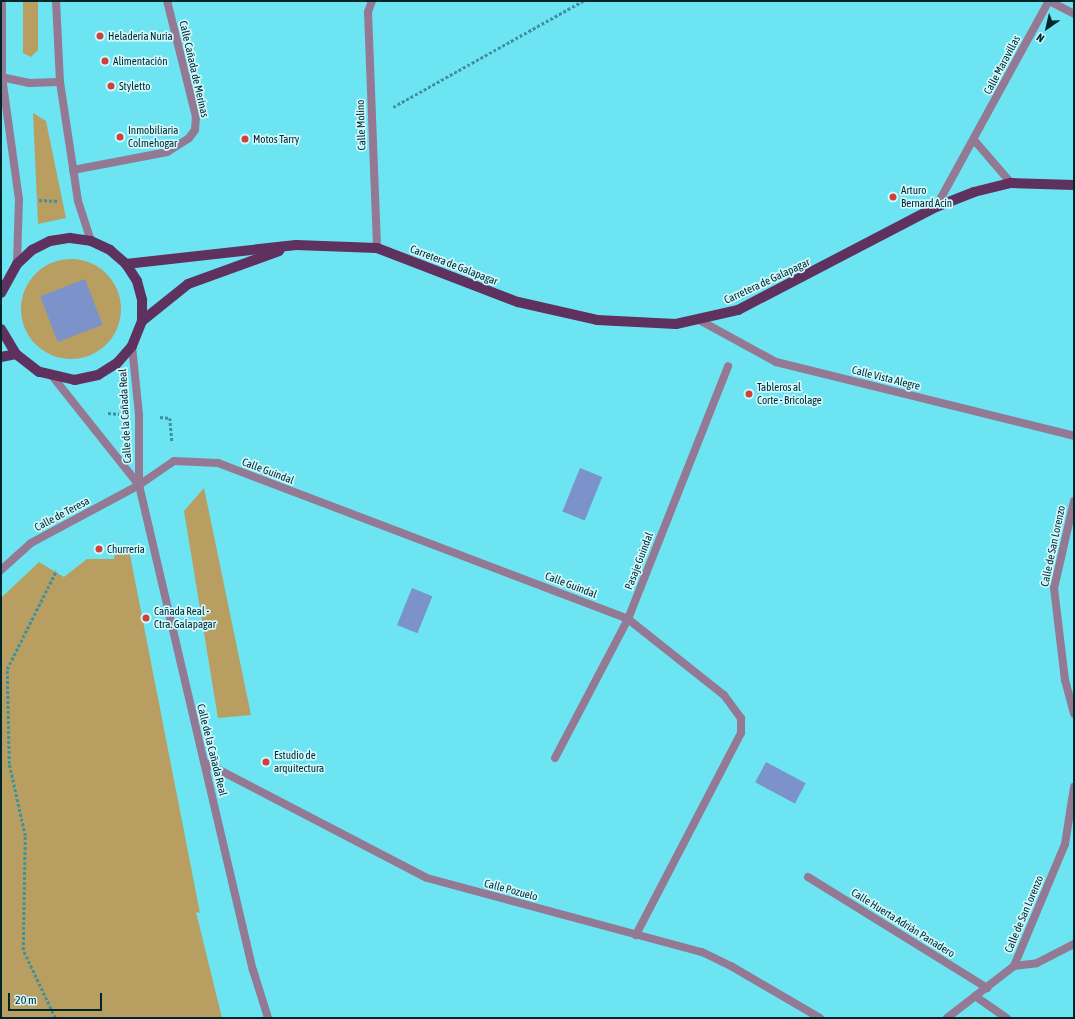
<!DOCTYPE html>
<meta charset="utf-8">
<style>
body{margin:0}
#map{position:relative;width:1075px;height:1019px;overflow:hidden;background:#6de4f2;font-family:"Asap Condensed",sans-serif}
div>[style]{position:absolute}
.green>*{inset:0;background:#b99e61}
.round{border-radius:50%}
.water>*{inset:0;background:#7b93ca;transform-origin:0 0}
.path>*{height:2.5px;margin-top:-1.25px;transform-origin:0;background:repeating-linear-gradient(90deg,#3e929c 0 3px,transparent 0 5px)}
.service>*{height:8px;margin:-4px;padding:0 4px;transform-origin:4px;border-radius:4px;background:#937993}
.pedestrian>*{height:8px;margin:-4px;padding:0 4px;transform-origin:4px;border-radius:4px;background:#937993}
.minor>*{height:8px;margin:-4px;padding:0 4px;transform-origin:4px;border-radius:4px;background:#937993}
.tertiary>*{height:8px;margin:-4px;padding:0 4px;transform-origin:4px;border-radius:4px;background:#937993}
.primary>*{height:10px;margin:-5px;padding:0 5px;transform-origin:5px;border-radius:5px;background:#5e315f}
.dots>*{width:11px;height:11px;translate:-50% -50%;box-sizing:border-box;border:2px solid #cff9ff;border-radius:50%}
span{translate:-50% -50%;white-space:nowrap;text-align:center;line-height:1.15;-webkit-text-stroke:3.5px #cff9ff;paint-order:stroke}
.poi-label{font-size:11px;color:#00262a}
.left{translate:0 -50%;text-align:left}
.street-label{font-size:11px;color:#00262a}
.frame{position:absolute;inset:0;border:2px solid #00262a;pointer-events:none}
.north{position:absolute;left:1027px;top:8px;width:40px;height:40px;-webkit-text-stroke:3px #cff9ff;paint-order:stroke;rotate:214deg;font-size:11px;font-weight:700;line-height:16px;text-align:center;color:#00262a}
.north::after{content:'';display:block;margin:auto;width:14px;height:18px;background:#00262a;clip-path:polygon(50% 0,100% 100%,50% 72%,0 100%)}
.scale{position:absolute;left:8px;top:993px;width:94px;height:18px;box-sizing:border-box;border:2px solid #00262a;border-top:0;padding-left:5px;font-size:12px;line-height:14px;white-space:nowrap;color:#00262a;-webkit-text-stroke:3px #cff9ff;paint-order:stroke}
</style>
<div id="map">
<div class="green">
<div style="clip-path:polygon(23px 1px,38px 1px,38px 50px,31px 57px,23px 53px)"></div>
<div style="clip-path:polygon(33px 113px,46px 121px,66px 218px,38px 224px)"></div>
<div class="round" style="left:21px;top:259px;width:100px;height:100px"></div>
<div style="clip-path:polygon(204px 488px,251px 715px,218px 718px,184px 511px)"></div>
<div style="clip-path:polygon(115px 545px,130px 555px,200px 913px,196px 912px,222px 1018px,1px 1018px,1px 598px,39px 562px,64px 577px,87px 559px,114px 559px)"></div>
</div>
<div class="water">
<div style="left:85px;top:279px;width:49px;height:48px;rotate:69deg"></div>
<div style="left:580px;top:468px;width:24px;height:47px;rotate:22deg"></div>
<div style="left:412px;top:588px;width:22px;height:40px;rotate:22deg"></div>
<div style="left:766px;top:762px;width:45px;height:23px;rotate:28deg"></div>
</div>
<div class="path">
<div style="left:393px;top:107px;width:218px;rotate:-29.2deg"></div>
<div style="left:39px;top:200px;width:19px;rotate:3deg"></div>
<div style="left:108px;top:413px;width:11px;rotate:5deg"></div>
<div style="left:160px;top:417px;width:10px;rotate:6deg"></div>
<div style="left:170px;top:418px;width:23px;rotate:85deg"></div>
<div style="left:55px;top:1018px;width:75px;rotate:-115.2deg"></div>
<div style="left:23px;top:950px;width:114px;rotate:-89deg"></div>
<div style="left:25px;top:836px;width:74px;rotate:-102.5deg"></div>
<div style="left:9px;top:764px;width:95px;rotate:-91.2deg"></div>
<div style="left:7px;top:669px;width:110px;rotate:-63.4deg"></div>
</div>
<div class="service">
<div style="left:73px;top:170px;width:96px;rotate:-10.8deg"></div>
<div style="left:167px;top:152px;width:26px;rotate:-32deg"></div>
<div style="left:189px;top:138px;width:10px;rotate:-53deg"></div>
<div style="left:195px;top:130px;width:13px;rotate:-86deg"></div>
<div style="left:196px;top:117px;width:120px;rotate:-104deg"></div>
</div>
<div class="pedestrian">
<div style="left:628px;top:619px;width:272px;rotate:-68.4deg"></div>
</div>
<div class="minor">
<div style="left:372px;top:1px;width:12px;rotate:110deg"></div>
<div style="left:368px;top:12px;width:236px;rotate:87.8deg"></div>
<div style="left:1049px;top:1px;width:28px;rotate:27deg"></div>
<div style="left:1px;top:77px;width:29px;rotate:12deg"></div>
<div style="left:29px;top:83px;width:31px;rotate:-2deg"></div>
<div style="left:974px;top:140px;width:57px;rotate:49.3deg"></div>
<div style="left:936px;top:207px;width:235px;rotate:-61.3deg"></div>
<div style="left:701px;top:321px;width:85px;rotate:28.7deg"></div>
<div style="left:776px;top:362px;width:307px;rotate:13.9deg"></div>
<div style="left:132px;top:346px;width:69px;rotate:84.2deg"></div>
<div style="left:139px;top:415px;width:70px;rotate:90deg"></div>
<div style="left:139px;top:485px;width:498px;rotate:76.8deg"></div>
<div style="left:253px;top:970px;width:50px;rotate:72.6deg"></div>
<div style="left:53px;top:377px;width:138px;rotate:51.5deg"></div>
<div style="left:1074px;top:501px;width:89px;rotate:102.9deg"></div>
<div style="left:1054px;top:588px;width:93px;rotate:83.2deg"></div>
<div style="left:1065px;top:680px;width:35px;rotate:75deg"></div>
<div style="left:1px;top:570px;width:40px;rotate:-42deg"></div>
<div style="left:31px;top:543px;width:123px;rotate:-28.2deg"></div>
<div style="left:139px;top:485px;width:42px;rotate:-34.4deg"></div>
<div style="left:174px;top:461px;width:44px;rotate:2.6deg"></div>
<div style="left:218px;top:463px;width:439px;rotate:20.8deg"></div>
<div style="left:628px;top:619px;width:122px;rotate:38.4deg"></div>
<div style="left:724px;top:695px;width:29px;rotate:54deg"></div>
<div style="left:741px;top:718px;width:15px;rotate:90deg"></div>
<div style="left:741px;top:733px;width:228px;rotate:117.5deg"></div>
<div style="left:555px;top:758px;width:157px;rotate:-62.3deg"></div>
<div style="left:204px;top:762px;width:251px;rotate:27.5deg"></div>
<div style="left:427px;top:878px;width:285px;rotate:15.1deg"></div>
<div style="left:702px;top:952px;width:32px;rotate:26deg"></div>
<div style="left:731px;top:966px;width:103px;rotate:30.3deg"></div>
<div style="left:808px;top:877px;width:211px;rotate:31.8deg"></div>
<div style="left:1014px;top:966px;width:23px;rotate:-7deg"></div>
<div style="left:1037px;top:963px;width:42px;rotate:-27.2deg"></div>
<div style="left:975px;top:996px;width:39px;rotate:35deg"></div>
<div style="left:947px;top:1018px;width:85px;rotate:-37.8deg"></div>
<div style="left:1014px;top:966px;width:132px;rotate:-67.3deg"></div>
<div style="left:1065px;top:844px;width:58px;rotate:-81deg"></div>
</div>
<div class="tertiary">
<div style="left:2px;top:1px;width:76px;rotate:90deg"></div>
<div style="left:2px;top:77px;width:123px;rotate:82.1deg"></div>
<div style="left:19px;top:199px;width:65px;rotate:91.8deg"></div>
<div style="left:56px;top:1px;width:81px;rotate:87.2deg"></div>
<div style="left:60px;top:82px;width:120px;rotate:81.4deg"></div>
<div style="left:78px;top:201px;width:42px;rotate:72deg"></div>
</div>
<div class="primary">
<div style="left:126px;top:264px;width:171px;rotate:-6.4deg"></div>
<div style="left:296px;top:245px;width:81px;rotate:2.1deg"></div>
<div style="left:377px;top:248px;width:151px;rotate:21deg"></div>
<div style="left:518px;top:302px;width:81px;rotate:12.8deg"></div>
<div style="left:597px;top:320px;width:79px;rotate:2.9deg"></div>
<div style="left:676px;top:324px;width:64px;rotate:-12.7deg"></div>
<div style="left:738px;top:310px;width:223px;rotate:-27.5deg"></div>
<div style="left:936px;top:207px;width:41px;rotate:-21.5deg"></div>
<div style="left:974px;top:192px;width:38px;rotate:-14deg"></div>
<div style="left:1011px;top:183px;width:63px;rotate:1.8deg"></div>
<div style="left:1px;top:293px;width:33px;rotate:-61deg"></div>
<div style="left:17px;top:264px;width:21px;rotate:-43deg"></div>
<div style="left:32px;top:250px;width:20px;rotate:-27deg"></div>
<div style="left:50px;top:241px;width:20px;rotate:-9deg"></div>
<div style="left:70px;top:238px;width:21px;rotate:8deg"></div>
<div style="left:91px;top:241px;width:21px;rotate:25deg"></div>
<div style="left:110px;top:250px;width:21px;rotate:41deg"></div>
<div style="left:126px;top:264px;width:20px;rotate:57deg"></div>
<div style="left:137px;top:281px;width:20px;rotate:75deg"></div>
<div style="left:142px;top:300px;width:21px;rotate:90deg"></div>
<div style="left:142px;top:321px;width:27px;rotate:112deg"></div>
<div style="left:132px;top:346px;width:23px;rotate:131deg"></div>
<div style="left:117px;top:363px;width:22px;rotate:148deg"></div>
<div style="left:98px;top:375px;width:24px;rotate:168deg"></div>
<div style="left:75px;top:380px;width:37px;rotate:-167deg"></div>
<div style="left:39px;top:372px;width:29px;rotate:-142deg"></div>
<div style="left:16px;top:354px;width:29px;rotate:-121deg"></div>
<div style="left:142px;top:321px;width:59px;rotate:-38.8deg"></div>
<div style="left:188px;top:284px;width:97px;rotate:-19.9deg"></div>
<div style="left:1px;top:357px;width:15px;rotate:-11deg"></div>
</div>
<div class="dots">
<div style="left:100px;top:36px;background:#ce403b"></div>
<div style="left:105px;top:61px;background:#ce403b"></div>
<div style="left:111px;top:86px;background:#ce403b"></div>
<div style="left:120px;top:137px;background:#ce403b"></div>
<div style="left:245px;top:139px;background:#ce403b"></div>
<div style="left:893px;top:197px;background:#ce403b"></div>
<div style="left:749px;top:394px;background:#ce403b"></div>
<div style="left:99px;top:549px;background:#ce403b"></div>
<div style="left:146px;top:618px;background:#ce403b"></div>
<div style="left:266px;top:762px;background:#ce403b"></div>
</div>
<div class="poi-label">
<span class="left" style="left:108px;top:36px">Heladería Nuria</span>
<span class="left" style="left:113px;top:61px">Alimentación</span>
<span class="left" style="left:119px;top:86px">Styletto</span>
<span class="left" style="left:128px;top:137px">Inmobiliaria<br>Colmehogar</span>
<span class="left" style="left:253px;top:139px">Motos Tarry</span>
<span class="left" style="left:901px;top:197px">Arturo<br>Bernard Acín</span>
<span class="left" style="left:757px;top:394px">Tableros al<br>Corte - Bricolage</span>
<span class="left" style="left:107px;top:549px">Churrería</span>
<span class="left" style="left:154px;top:618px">Cañada Real -<br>Ctra. Galapagar</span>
<span class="left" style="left:274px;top:762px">Estudio de<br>arquitectura</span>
</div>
<div class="street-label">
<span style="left:1002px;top:65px;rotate:-62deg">Calle Maravillas</span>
<span style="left:194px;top:69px;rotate:77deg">Calle Cañada de Merinas</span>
<span style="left:361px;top:125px;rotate:-92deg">Calle Molino</span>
<span style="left:454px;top:265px;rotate:21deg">Carretera de Galapagar</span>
<span style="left:767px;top:281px;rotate:-25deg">Carretera de Galapagar</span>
<span style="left:886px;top:378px;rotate:14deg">Calle Vista Alegre</span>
<span style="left:125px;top:416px;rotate:-93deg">Calle de la Cañada Real</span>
<span style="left:268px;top:471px;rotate:21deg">Calle Guindal</span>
<span style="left:62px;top:514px;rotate:-28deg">Calle de Teresa</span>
<span style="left:1053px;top:546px;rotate:-78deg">Calle de San Lorenzo</span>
<span style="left:639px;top:561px;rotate:-69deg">Pasaje Guindal</span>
<span style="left:571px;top:585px;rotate:21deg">Calle Guindal</span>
<span style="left:212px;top:750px;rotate:76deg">Calle de la Cañada Real</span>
<span style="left:511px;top:890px;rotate:15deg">Calle Pozuelo</span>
<span style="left:1024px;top:914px;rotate:-67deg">Calle de San Lorenzo</span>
<span style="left:903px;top:923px;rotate:32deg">Calle Huerta Adrián Panadero</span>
</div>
<div class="frame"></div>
<div class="north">N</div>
<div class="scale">20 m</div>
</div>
